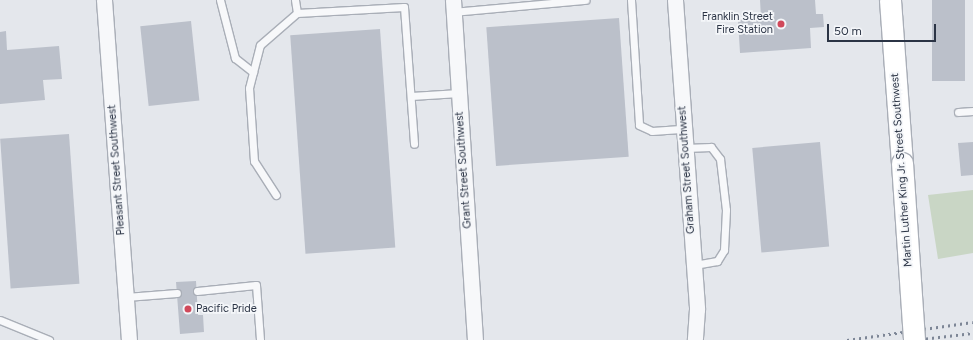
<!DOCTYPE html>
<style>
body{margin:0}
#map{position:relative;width:973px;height:340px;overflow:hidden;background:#e4e7ec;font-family:Figtree,sans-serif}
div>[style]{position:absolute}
.green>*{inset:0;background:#c9d6c5}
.building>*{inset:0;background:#bbc0ca;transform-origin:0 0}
.roads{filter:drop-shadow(1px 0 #a9aeb7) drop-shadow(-1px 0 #a9aeb7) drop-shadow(0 1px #a9aeb7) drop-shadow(0 -1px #a9aeb7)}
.service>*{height:7px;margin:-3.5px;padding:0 3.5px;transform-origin:3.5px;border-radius:3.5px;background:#f7f8fa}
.minor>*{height:15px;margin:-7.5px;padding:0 7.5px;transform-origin:7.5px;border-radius:7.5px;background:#f7f8fa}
.secondary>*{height:21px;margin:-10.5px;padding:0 10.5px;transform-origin:10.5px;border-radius:10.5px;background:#fff}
.rail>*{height:3px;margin-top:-1.5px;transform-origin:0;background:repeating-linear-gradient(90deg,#7d8696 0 2px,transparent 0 6px)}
.bridges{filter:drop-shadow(1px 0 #a9aeb7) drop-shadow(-1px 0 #a9aeb7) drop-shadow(0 1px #a9aeb7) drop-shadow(0 -1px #a9aeb7)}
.secondary-bridge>*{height:21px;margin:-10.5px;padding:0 10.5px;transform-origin:10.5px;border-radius:10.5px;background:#fff}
.dots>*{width:11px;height:11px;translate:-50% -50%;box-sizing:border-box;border:2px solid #f4f6f9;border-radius:50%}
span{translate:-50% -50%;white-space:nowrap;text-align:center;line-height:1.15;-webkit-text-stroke:3.5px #f4f6f9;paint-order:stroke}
.poi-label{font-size:11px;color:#2b3445}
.right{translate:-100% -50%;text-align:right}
.left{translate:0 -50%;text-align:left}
.street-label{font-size:11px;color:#2b3445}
.scale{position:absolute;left:827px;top:24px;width:109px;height:18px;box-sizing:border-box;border:2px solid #2b3445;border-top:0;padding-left:5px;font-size:12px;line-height:14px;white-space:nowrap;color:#2b3445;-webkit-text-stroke:3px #f4f6f9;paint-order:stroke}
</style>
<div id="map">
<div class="green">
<div style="clip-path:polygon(973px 190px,973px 253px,938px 259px,928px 195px)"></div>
</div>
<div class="building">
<div style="clip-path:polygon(760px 0,815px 0,816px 14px,823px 14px,824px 27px,810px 28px,811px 48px,740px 53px,738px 20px,761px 18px)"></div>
<div style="left:932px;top:0;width:33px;height:81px"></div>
<div style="left:619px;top:18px;width:139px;height:133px;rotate:86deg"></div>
<div style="left:191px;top:21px;width:80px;height:51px;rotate:84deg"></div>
<div style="left:380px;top:29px;width:219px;height:90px;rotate:86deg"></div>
<div style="clip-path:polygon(6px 31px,7px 50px,59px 46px,62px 79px,43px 80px,45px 100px,0 104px,0 32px)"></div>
<div style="left:69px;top:134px;width:150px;height:69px;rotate:86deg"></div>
<div style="left:820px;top:142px;width:105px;height:68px;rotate:85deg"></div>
<div style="clip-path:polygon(973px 142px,973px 175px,961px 176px,958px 143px)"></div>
<div style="clip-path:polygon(196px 281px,198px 315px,203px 315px,204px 332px,180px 334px,176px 282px)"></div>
</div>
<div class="roads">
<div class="service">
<div style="left:220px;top:0;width:60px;rotate:75.5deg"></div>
<div style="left:235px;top:58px;width:23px;rotate:38deg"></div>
<div style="left:295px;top:0;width:13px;rotate:81deg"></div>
<div style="left:297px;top:13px;width:107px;rotate:-3.2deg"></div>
<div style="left:404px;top:7px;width:137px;rotate:85.8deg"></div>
<div style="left:631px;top:0;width:125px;rotate:86.3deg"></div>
<div style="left:639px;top:125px;width:14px;rotate:25deg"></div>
<div style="left:652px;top:131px;width:32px;rotate:-4deg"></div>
<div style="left:453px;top:12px;width:133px;rotate:-5.2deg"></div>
<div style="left:411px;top:96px;width:48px;rotate:-3.6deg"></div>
<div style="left:958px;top:112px;width:15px;rotate:-4deg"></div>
<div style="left:685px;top:148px;width:26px;rotate:-2deg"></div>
<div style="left:711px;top:147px;width:15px;rotate:53deg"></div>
<div style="left:720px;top:159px;width:51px;rotate:83.3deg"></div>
<div style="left:726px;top:210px;width:40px;rotate:92.9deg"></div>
<div style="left:724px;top:250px;width:13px;rotate:122deg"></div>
<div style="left:717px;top:261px;width:23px;rotate:170deg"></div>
<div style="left:276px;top:195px;width:40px;rotate:-122.9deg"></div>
<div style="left:254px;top:161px;width:73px;rotate:-93.9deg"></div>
<div style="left:249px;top:88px;width:44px;rotate:-75.7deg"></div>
<div style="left:260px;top:45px;width:49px;rotate:-40.9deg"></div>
<div style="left:197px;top:291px;width:59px;rotate:-5.8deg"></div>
<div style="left:256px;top:285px;width:55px;rotate:85.8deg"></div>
<div style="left:126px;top:297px;width:51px;rotate:-4.5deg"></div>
<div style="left:0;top:320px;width:53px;rotate:22.2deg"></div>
</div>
<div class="minor">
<div style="left:104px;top:0;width:341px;rotate:85.8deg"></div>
<div style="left:453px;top:0;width:341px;rotate:86.3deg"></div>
<div style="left:675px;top:0;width:310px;rotate:85.9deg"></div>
<div style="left:697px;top:309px;width:31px;rotate:94deg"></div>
</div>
<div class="secondary">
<div style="left:890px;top:0;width:163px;rotate:85.8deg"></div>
</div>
</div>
<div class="rail">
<div style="left:847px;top:340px;width:127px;rotate:-8.1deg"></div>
<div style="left:914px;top:340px;width:59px;rotate:-6.8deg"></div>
</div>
<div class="bridges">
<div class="secondary-bridge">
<div style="left:902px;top:163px;width:177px;rotate:86.1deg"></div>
</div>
</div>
<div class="dots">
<div style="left:781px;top:24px;background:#d1495b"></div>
<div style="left:188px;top:309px;background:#d1495b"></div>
</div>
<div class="poi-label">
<span class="right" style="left:773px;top:24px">Franklin Street<br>Fire Station</span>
<span class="left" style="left:196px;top:309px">Pacific Pride</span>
</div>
<div class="street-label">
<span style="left:117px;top:170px;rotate:-94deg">Pleasant Street Southwest</span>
<span style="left:464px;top:170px;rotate:-94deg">Grant Street Southwest</span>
<span style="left:687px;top:170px;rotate:-94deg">Graham Street Southwest</span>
<span style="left:902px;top:170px;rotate:-94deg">Martin Luther King Jr. Street Southwest</span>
</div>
<div class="scale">50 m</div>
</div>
